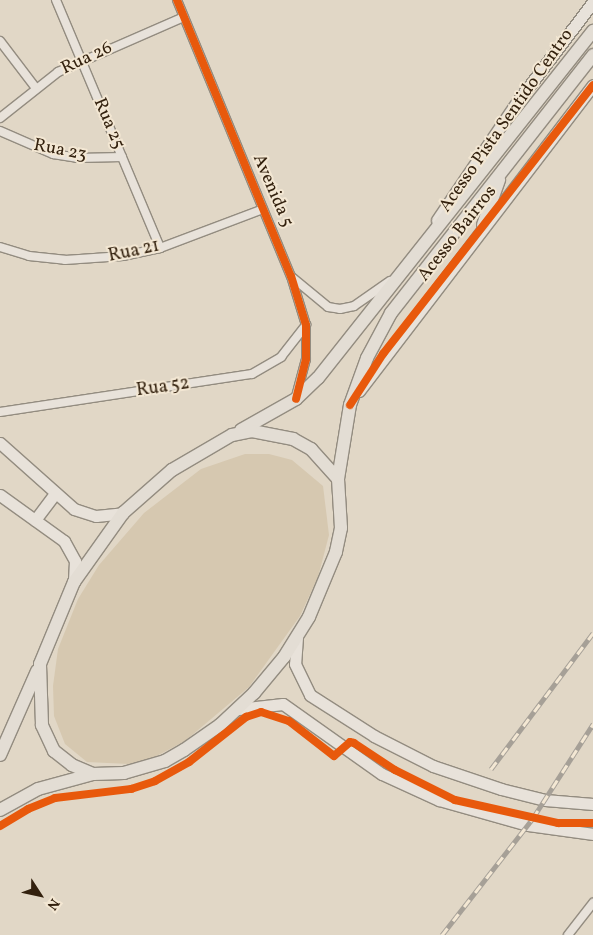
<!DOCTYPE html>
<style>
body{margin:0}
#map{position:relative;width:593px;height:935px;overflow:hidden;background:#e1d7c6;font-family:Vollkorn,serif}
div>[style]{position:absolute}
.green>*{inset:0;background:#d6c8b0}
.roads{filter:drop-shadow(1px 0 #938c80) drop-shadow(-1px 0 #938c80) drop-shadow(0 1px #938c80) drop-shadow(0 -1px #938c80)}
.street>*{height:8px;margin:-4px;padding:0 4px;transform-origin:4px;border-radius:4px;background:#e8e2da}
.secondary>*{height:11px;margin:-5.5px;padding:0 5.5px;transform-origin:5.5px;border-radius:5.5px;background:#e8e2da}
.primary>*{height:12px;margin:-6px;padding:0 6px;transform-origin:6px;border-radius:6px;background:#e3ddd4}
.rail>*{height:5px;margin-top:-2.5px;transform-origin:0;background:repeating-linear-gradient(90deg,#f3e7d3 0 9px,#a6a097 0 18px);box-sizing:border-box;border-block:1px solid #a6a097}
.cycleway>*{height:8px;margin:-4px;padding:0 4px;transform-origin:4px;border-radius:4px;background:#e8590c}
span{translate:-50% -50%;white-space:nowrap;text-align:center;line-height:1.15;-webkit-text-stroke:4px #f3e7d3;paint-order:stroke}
.street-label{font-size:18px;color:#33210e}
.north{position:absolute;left:15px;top:870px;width:50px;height:50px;-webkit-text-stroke:4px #f3e7d3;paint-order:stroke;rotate:125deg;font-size:14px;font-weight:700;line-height:20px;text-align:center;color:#33210e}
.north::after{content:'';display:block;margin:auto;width:18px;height:22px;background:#33210e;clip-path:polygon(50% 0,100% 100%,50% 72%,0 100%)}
</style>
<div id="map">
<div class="green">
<div style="clip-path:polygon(245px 454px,269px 454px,292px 460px,323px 486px,329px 535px,318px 577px,300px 616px,249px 687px,185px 741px,149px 760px,129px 764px,87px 762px,65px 744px,54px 716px,53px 686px,58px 649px,78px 599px,99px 565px,144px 513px,201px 469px)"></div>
</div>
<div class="roads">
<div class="street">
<div style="left:56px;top:0;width:269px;rotate:67.2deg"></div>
<div style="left:177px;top:0;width:299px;rotate:67.6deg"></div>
<div style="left:291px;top:276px;width:51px;rotate:73deg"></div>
<div style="left:306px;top:325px;width:34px;rotate:90deg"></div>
<div style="left:306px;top:359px;width:39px;rotate:105deg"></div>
<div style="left:0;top:41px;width:58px;rotate:52.7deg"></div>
<div style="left:0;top:118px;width:74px;rotate:-38.4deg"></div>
<div style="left:58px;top:72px;width:137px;rotate:-23.6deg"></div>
<div style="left:0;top:131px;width:58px;rotate:23.5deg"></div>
<div style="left:53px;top:154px;width:24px;rotate:9deg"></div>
<div style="left:77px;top:158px;width:45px;rotate:-1.3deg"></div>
<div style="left:0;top:247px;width:30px;rotate:17deg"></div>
<div style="left:29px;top:256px;width:36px;rotate:6deg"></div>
<div style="left:65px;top:260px;width:58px;rotate:-3.9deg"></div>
<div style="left:123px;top:256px;width:38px;rotate:-12deg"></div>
<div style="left:160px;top:248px;width:110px;rotate:-20.7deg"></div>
<div style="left:293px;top:278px;width:45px;rotate:39.6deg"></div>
<div style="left:328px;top:307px;width:12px;rotate:9deg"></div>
<div style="left:340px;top:309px;width:14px;rotate:-12deg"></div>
<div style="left:354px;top:306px;width:44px;rotate:-34.8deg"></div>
<div style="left:0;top:412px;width:255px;rotate:-8.6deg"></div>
<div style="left:252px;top:374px;width:34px;rotate:-30deg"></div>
<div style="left:281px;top:357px;width:41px;rotate:-52deg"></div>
<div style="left:568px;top:935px;width:41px;rotate:-52deg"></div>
</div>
<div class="secondary">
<div style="left:437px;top:220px;width:143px;rotate:-55.9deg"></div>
<div style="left:517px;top:102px;width:126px;rotate:-52.8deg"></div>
<div style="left:359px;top:391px;width:385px;rotate:-52.6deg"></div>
<div style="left:0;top:443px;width:99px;rotate:41.7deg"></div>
<div style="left:74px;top:509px;width:23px;rotate:18deg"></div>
<div style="left:96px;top:516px;width:27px;rotate:-6deg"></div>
<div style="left:0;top:495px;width:79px;rotate:35.7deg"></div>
<div style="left:64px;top:541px;width:23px;rotate:61deg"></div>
<div style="left:75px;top:561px;width:21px;rotate:93deg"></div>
<div style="left:35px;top:520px;width:34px;rotate:-53deg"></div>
<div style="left:297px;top:637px;width:27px;rotate:94deg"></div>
<div style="left:295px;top:664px;width:34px;rotate:64deg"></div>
<div style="left:310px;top:695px;width:76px;rotate:32.6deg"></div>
<div style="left:374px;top:736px;width:66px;rotate:27deg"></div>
<div style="left:433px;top:766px;width:72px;rotate:18.7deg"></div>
<div style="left:501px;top:789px;width:45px;rotate:14deg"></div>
<div style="left:545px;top:800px;width:48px;rotate:4.8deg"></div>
<div style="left:238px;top:709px;width:45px;rotate:-6.3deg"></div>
<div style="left:283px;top:704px;width:121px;rotate:35.3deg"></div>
<div style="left:382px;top:774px;width:63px;rotate:24.5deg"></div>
<div style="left:439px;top:800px;width:92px;rotate:15.7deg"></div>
<div style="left:528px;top:825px;width:66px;rotate:7.9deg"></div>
</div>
<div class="primary">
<div style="left:483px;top:225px;width:48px;rotate:-70.4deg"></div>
<div style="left:241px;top:430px;width:63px;rotate:-29.4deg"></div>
<div style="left:296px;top:399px;width:30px;rotate:-44deg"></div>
<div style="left:318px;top:378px;width:443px;rotate:-51.6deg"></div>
<div style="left:252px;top:431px;width:42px;rotate:11deg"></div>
<div style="left:293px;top:439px;width:21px;rotate:29deg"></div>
<div style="left:311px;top:449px;width:40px;rotate:48deg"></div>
<div style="left:338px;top:479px;width:49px;rotate:86.5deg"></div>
<div style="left:341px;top:528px;width:25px;rotate:102deg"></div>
<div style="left:336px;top:552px;width:70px;rotate:112.6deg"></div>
<div style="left:309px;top:617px;width:47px;rotate:122deg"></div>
<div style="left:284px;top:657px;width:47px;rotate:129.8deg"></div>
<div style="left:254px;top:693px;width:47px;rotate:136.7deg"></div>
<div style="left:220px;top:725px;width:44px;rotate:145.2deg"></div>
<div style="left:184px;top:750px;width:22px;rotate:150deg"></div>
<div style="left:165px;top:761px;width:43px;rotate:163.7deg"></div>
<div style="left:124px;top:773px;width:31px;rotate:178deg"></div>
<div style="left:93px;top:774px;width:23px;rotate:-157deg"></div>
<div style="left:72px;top:765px;width:23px;rotate:-142deg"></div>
<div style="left:54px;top:751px;width:29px;rotate:-115deg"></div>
<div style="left:42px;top:725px;width:61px;rotate:-91.9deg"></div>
<div style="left:40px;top:664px;width:89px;rotate:-67.5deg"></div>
<div style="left:74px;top:582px;width:85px;rotate:-54.6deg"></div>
<div style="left:123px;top:513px;width:65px;rotate:-41.3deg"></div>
<div style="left:172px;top:470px;width:69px;rotate:-30.3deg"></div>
<div style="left:232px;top:435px;width:20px;rotate:-11deg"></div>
<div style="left:338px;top:479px;width:75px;rotate:-80.8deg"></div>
<div style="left:350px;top:405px;width:50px;rotate:-70.1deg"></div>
<div style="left:367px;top:358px;width:51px;rotate:-61.9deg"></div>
<div style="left:391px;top:313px;width:328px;rotate:-51.9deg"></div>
<div style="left:0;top:755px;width:92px;rotate:-66.2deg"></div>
<div style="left:0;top:810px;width:43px;rotate:-28.9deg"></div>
<div style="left:38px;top:789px;width:57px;rotate:-15.3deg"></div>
</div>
</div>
<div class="rail">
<div style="left:491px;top:769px;width:170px;rotate:-53.1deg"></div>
<div style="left:442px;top:935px;width:148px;rotate:-52.1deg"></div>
<div style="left:533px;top:818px;width:112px;rotate:-57.4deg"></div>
</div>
<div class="cycleway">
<div style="left:177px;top:0;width:299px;rotate:67.6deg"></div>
<div style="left:291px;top:276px;width:51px;rotate:73deg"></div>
<div style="left:306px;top:325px;width:34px;rotate:90deg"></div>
<div style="left:306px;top:359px;width:41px;rotate:104deg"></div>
<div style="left:350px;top:405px;width:61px;rotate:-57.1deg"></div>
<div style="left:383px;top:354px;width:341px;rotate:-52deg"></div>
<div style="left:0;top:826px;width:33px;rotate:-31deg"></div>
<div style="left:28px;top:809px;width:29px;rotate:-22deg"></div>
<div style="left:55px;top:798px;width:77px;rotate:-6.8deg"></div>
<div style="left:131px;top:789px;width:25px;rotate:-18deg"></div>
<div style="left:155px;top:781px;width:39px;rotate:-29deg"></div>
<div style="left:189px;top:762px;width:73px;rotate:-38.3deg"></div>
<div style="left:246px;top:717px;width:16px;rotate:-18deg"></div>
<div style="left:261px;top:712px;width:29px;rotate:18deg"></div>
<div style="left:289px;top:721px;width:57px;rotate:37.9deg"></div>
<div style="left:334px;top:756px;width:21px;rotate:-41deg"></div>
<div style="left:350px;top:742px;width:4px;rotate:14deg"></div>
<div style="left:354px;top:743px;width:49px;rotate:33.4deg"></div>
<div style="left:395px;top:770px;width:67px;rotate:26.6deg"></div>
<div style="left:455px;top:800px;width:106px;rotate:12.6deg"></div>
<div style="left:558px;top:823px;width:35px"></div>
</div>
<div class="street-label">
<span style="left:87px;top:59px;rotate:-25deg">Rua 26</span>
<span style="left:507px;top:121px;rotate:-55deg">Acesso Pista Sentido Centro</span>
<span style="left:108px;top:124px;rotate:67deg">Rua 25</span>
<span style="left:60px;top:151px;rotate:11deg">Rua 23</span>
<span style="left:272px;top:191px;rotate:67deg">Avenida 5</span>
<span style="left:458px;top:234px;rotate:-52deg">Acesso Bairros</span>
<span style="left:134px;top:252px;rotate:-12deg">Rua 21</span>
<span style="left:163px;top:388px;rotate:-8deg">Rua 52</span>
</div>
<div class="north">N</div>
</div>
